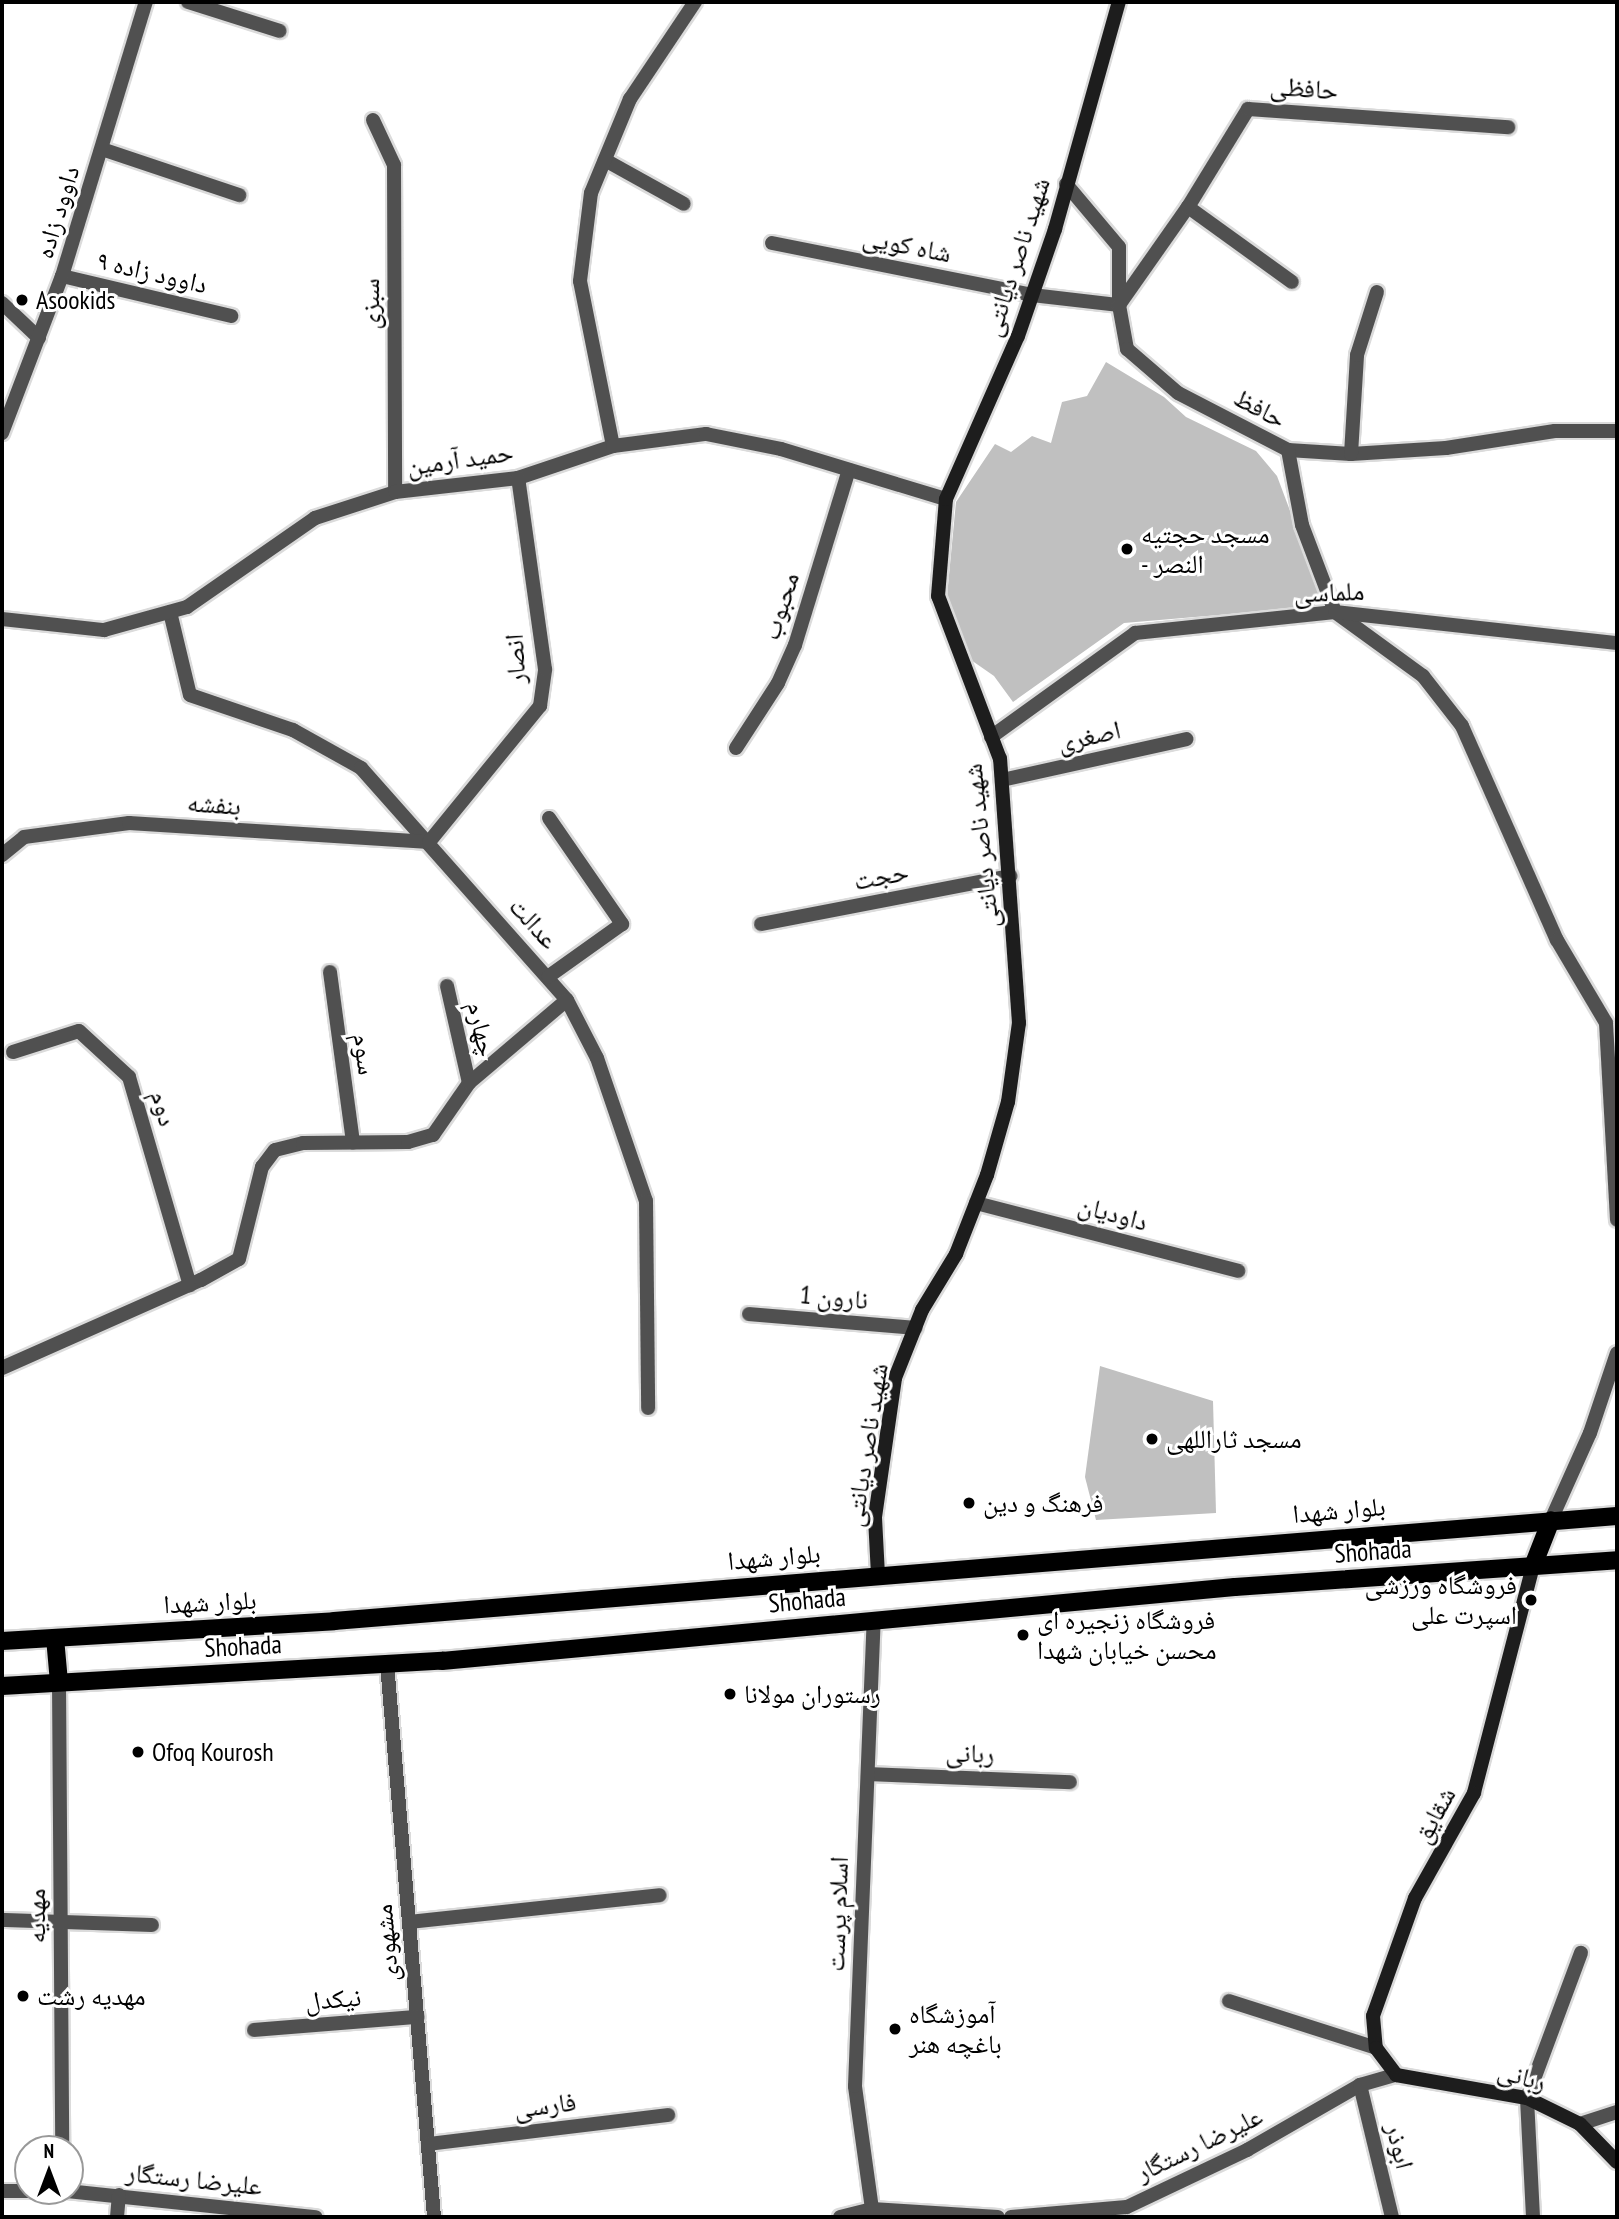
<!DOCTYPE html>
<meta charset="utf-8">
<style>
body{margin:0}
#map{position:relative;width:1619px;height:2219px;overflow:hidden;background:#fff;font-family:"PT Sans Narrow","Noto Naskh Arabic",sans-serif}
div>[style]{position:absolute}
.building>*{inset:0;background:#c0c0c0}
.roads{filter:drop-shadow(2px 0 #dbdbdb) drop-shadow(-2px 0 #dbdbdb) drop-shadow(0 2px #dbdbdb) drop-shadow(0 -2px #dbdbdb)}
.minor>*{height:14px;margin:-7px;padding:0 7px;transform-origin:7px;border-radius:7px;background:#505050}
.secondary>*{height:14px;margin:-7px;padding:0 7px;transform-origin:7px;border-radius:7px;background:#1d1d1d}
.primary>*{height:18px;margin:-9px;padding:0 9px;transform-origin:9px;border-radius:9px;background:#000}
.dots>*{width:19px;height:19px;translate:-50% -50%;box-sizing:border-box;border:4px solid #fff;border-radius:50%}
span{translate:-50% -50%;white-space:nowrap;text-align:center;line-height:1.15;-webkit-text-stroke:6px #fff;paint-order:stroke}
.street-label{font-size:26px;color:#000}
.poi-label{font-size:26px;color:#000}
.left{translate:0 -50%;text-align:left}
.right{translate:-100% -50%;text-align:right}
.frame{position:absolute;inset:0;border:4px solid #000;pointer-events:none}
.north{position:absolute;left:14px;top:2135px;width:70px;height:70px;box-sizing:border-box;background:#fff;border:2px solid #999;border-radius:50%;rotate:0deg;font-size:19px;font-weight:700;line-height:28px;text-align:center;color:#000}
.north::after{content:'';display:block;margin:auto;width:24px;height:32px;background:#000;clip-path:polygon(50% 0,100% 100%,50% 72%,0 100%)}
</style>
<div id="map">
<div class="building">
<div style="clip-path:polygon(1106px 362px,1164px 397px,1186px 417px,1256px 451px,1277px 476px,1322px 596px,1313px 607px,1124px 623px,1013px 702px,994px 676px,971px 660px,947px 596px,956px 502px,995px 444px,1011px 452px,1032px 436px,1051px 443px,1062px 402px,1087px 396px)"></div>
<div style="clip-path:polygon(1100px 1366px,1213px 1401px,1216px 1513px,1096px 1520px,1085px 1477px)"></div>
</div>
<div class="roads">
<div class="minor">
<div style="left:188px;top:2px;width:96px;rotate:17.5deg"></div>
<div style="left:373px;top:120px;width:50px;rotate:65deg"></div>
<div style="left:394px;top:165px;width:327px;rotate:89.8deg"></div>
<div style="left:102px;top:149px;width:145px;rotate:18.6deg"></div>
<div style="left:605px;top:160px;width:90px;rotate:29.1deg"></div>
<div style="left:1066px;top:184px;width:82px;rotate:49.9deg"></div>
<div style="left:1119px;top:247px;width:58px;rotate:90deg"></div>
<div style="left:1119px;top:305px;width:45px;rotate:79.7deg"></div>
<div style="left:1127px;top:349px;width:67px;rotate:40.8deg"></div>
<div style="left:1178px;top:393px;width:124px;rotate:27.4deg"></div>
<div style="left:1288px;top:450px;width:63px;rotate:3.6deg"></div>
<div style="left:1351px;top:454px;width:95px;rotate:-3.6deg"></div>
<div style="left:1446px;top:448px;width:110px;rotate:-8.9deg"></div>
<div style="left:1555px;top:431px;width:62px"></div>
<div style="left:1188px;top:207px;width:128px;rotate:35.8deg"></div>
<div style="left:772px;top:243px;width:265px;rotate:11.3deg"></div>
<div style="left:1032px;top:295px;width:88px;rotate:6.6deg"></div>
<div style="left:1119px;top:305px;width:120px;rotate:-54.9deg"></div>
<div style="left:1188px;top:207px;width:115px;rotate:-58.5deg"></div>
<div style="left:1248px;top:109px;width:261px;rotate:4deg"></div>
<div style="left:62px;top:276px;width:174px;rotate:13.3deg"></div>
<div style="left:2px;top:303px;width:51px;rotate:43.4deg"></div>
<div style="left:2px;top:433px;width:168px;rotate:-69.1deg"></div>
<div style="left:62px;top:276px;width:287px;rotate:-73deg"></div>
<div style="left:613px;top:446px;width:168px;rotate:-101.3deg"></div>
<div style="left:580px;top:281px;width:89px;rotate:-82.9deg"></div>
<div style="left:591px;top:193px;width:102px;rotate:-67.5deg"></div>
<div style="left:630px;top:99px;width:117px;rotate:-56.2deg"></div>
<div style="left:1288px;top:450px;width:76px;rotate:79.4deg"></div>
<div style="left:1302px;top:525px;width:93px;rotate:69.2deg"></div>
<div style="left:1335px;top:612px;width:109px;rotate:36deg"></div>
<div style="left:1423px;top:676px;width:63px;rotate:52deg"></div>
<div style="left:1462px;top:726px;width:234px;rotate:66.1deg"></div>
<div style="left:1557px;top:940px;width:96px;rotate:59.4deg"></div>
<div style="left:1606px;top:1023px;width:197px;rotate:86.8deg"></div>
<div style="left:1351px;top:454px;width:99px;rotate:-86.5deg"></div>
<div style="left:1357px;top:355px;width:66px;rotate:-72.4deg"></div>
<div style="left:170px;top:612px;width:85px;rotate:76.5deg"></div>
<div style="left:190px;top:695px;width:109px;rotate:18.8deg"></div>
<div style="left:293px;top:730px;width:78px;rotate:29.2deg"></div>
<div style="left:361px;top:768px;width:310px;rotate:48.4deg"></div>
<div style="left:567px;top:1000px;width:65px;rotate:62.7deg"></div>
<div style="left:597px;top:1058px;width:151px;rotate:71.1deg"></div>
<div style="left:646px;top:1201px;width:207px;rotate:89.4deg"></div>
<div style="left:2px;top:619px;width:103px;rotate:6.2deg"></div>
<div style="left:104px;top:630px;width:86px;rotate:-15.5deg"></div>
<div style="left:187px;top:607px;width:156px;rotate:-34.8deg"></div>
<div style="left:315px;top:518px;width:84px;rotate:-18deg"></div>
<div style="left:395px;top:492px;width:124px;rotate:-6.5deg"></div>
<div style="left:518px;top:478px;width:100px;rotate:-18.6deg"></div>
<div style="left:613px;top:446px;width:94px;rotate:-7.4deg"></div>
<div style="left:706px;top:434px;width:76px;rotate:11.3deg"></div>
<div style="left:781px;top:449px;width:172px;rotate:16.9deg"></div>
<div style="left:991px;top:737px;width:178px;rotate:-35.8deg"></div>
<div style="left:1135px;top:633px;width:201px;rotate:-6deg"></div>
<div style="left:1335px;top:612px;width:284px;rotate:6.3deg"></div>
<div style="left:736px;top:748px;width:77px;rotate:-57.1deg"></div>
<div style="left:778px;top:683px;width:42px;rotate:-65.9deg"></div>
<div style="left:795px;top:645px;width:183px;rotate:-72.9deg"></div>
<div style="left:1002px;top:780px;width:189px;rotate:-12.5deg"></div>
<div style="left:549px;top:818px;width:129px;rotate:55.4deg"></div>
<div style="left:622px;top:924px;width:90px;rotate:144.5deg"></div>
<div style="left:2px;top:855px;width:28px;rotate:-39deg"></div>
<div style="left:24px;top:837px;width:106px;rotate:-7.6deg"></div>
<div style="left:129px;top:823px;width:301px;rotate:3.6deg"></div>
<div style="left:429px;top:842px;width:176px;rotate:-50.8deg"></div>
<div style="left:540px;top:706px;width:37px;rotate:-82deg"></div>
<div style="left:545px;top:669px;width:193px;rotate:-98deg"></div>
<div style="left:761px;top:924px;width:254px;rotate:-10.9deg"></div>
<div style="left:330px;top:972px;width:172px;rotate:82.3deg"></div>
<div style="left:447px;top:986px;width:99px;rotate:77.2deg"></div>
<div style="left:13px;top:1052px;width:69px;rotate:-17.7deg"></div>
<div style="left:79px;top:1031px;width:68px;rotate:42.6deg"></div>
<div style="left:129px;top:1077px;width:217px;rotate:73.7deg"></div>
<div style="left:976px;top:1203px;width:271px;rotate:14.5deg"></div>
<div style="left:749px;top:1314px;width:167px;rotate:4.8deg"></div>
<div style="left:2px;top:1368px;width:218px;rotate:-23.9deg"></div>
<div style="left:201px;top:1280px;width:43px;rotate:-28.9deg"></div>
<div style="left:239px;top:1259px;width:95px;rotate:-76deg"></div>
<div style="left:262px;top:1167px;width:21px;rotate:-53deg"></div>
<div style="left:275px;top:1150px;width:29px;rotate:-14deg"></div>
<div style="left:303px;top:1143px;width:105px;rotate:-0.5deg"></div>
<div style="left:408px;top:1142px;width:26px;rotate:-16deg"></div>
<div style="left:433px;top:1135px;width:63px;rotate:-55.3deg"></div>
<div style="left:469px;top:1083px;width:128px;rotate:-40.3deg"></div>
<div style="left:1551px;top:1520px;width:95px;rotate:-65.9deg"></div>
<div style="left:1590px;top:1433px;width:84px;rotate:-71.4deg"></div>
<div style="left:387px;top:1664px;width:555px;rotate:85.14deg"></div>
<div style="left:59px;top:1682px;width:467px;rotate:89.6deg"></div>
<div style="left:868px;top:1774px;width:202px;rotate:2.3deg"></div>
<div style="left:2px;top:1920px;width:150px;rotate:1.9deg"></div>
<div style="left:409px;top:1922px;width:252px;rotate:-6.1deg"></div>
<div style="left:1229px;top:2001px;width:154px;rotate:17.7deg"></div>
<div style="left:254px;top:2030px;width:164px;rotate:-4.6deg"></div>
<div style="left:1360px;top:2085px;width:136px;rotate:76.4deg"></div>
<div style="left:1580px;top:2124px;width:39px;rotate:-18deg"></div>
<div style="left:428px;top:2144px;width:242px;rotate:-6.9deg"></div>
<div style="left:2px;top:2191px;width:26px"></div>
<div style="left:67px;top:2191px;width:250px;rotate:6deg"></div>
<div style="left:872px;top:2209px;width:124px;rotate:-97.9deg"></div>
<div style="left:855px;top:2086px;width:466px;rotate:-87.7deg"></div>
<div style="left:117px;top:2217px;width:22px;rotate:-85deg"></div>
<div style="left:840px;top:2217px;width:33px;rotate:-14deg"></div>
<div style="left:872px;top:2209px;width:126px;rotate:3.6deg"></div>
<div style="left:1011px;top:2217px;width:116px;rotate:-4.9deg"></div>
<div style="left:1127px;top:2207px;width:133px;rotate:-25.4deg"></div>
<div style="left:1247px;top:2150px;width:130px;rotate:-29.9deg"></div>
<div style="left:1360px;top:2085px;width:37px;rotate:-16deg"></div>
<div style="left:1533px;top:2217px;width:119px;rotate:-92.9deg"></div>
<div style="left:1527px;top:2098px;width:155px;rotate:-69.6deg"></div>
</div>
<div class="secondary">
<div style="left:1533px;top:1566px;width:235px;rotate:104.6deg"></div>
<div style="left:1474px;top:1793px;width:120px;rotate:119.3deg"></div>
<div style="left:1415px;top:1898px;width:125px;rotate:109.6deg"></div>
<div style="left:1373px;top:2016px;width:32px;rotate:85deg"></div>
<div style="left:1376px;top:2048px;width:34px;rotate:53deg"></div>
<div style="left:1396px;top:2075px;width:133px;rotate:10deg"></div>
<div style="left:1527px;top:2098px;width:59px;rotate:26.1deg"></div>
<div style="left:1580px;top:2124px;width:53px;rotate:45.8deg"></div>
<div style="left:878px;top:1575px;width:58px;rotate:-93deg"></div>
<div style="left:875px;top:1517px;width:140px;rotate:-81.8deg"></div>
<div style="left:895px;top:1378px;width:73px;rotate:-68.3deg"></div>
<div style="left:922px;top:1310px;width:66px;rotate:-58.7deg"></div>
<div style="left:956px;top:1254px;width:85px;rotate:-68.6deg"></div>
<div style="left:987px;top:1175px;width:76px;rotate:-74deg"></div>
<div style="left:1008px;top:1102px;width:80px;rotate:-82.1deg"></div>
<div style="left:1019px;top:1023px;width:265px;rotate:-94.1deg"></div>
<div style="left:1000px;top:759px;width:174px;rotate:-110.8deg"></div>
<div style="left:938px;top:596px;width:97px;rotate:-85.3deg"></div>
<div style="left:946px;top:499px;width:178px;rotate:-66.2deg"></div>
<div style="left:1018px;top:336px;width:113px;rotate:-70.9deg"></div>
<div style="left:1055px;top:229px;width:236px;rotate:-74.3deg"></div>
</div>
<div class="primary">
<div style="left:1533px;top:1566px;width:49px;rotate:-68.6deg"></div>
<div style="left:55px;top:1638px;width:44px;rotate:84.8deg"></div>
<div style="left:2px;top:1641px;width:333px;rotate:-3.4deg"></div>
<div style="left:334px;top:1621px;width:1287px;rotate:-4.68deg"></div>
<div style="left:2px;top:1686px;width:441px;rotate:-3.3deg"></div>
<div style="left:442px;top:1661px;width:796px;rotate:-5.33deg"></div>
<div style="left:1235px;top:1587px;width:383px;rotate:-4deg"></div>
</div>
</div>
<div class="dots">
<div style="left:22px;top:300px;background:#000"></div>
<div style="left:1127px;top:549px;background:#000"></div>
<div style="left:1152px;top:1439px;background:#000"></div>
<div style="left:969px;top:1503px;background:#000"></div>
<div style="left:1531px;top:1600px;background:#000"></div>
<div style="left:1023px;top:1635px;background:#000"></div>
<div style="left:730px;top:1694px;background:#000"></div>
<div style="left:138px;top:1752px;background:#000"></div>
<div style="left:23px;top:1996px;background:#000"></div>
<div style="left:895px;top:2029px;background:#000"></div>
</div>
<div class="street-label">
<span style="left:1304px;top:88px;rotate:4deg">حافظی</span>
<span style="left:57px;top:212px;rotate:-73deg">داوود زاده</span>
<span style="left:907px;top:245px;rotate:11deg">شاه کویی</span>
<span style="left:1016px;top:257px;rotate:-72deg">شهید ناصر دیانتی</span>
<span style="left:152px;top:272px;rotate:13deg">داوود زاده ۹</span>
<span style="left:370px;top:304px;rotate:-90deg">سبزی</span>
<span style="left:1260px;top:408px;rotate:28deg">حافظ</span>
<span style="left:460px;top:459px;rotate:-8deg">حمید آرمین</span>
<span style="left:1329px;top:592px;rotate:-2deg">ملماسی</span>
<span style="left:780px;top:606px;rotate:-72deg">محبوب</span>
<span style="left:515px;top:659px;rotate:-93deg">انصار</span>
<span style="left:1089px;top:736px;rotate:-13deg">اصغری</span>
<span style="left:214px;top:804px;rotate:4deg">بنفشه</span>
<span style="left:981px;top:846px;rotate:-96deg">شهید ناصر دیانتی</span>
<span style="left:881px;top:876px;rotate:-11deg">حجت</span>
<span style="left:534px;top:923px;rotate:48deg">عدالت</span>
<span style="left:482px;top:1029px;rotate:77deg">چهارم</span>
<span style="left:365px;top:1054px;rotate:82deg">سوم</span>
<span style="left:164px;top:1108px;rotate:74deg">دوم</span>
<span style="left:1113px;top:1213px;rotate:15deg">داودیان</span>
<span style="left:834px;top:1297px;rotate:5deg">نارون 1</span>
<span style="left:866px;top:1445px;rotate:-81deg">شهید ناصر دیانتی</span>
<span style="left:1339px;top:1510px;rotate:-5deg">بلوار شهدا</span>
<span style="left:1373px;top:1551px;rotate:-4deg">Shohada</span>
<span style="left:774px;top:1557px;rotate:-5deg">بلوار شهدا</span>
<span style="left:807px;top:1600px;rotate:-5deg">Shohada</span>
<span style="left:210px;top:1602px;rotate:-3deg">بلوار شهدا</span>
<span style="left:243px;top:1646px;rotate:-3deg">Shohada</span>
<span style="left:970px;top:1753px;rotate:2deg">ربانی</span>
<span style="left:1434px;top:1815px;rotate:-61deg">شقایق</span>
<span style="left:837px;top:1914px;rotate:-88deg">اسلام پرست</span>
<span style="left:36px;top:1916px;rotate:-90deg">مهدیه</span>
<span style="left:386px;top:1943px;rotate:-95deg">مشهودی</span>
<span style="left:333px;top:1999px;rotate:-5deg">نیکدل</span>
<span style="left:1522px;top:2076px;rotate:16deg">ربانی</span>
<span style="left:545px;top:2105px;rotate:-7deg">فارسی</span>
<span style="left:1199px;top:2144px;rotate:-26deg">علیرضا رستگار</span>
<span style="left:1400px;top:2146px;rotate:76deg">ابوذر</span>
<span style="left:194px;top:2179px;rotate:6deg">علیرضا رستگار</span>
</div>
<div class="poi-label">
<span class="left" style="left:36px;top:300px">Asookids</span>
<span class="left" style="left:1141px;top:549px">مسجد حجتیه<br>- النصر</span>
<span class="left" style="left:1166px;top:1439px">مسجد ثاراللهی</span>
<span class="left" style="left:983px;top:1503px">فرهنگ و دین</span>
<span class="right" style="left:1517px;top:1600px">فروشگاه ورزشی<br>اسپرت علی</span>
<span class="left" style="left:1037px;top:1635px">فروشگاه زنجیره ای<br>محسن خیابان شهدا</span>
<span class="left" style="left:744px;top:1694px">رستوران مولانا</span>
<span class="left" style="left:152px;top:1752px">Ofoq Kourosh</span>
<span class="left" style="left:37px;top:1996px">مهدیه رشت</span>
<span class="left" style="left:909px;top:2029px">آموزشگاه<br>باغچه هنر</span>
</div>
<div class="frame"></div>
<div class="north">N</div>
</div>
